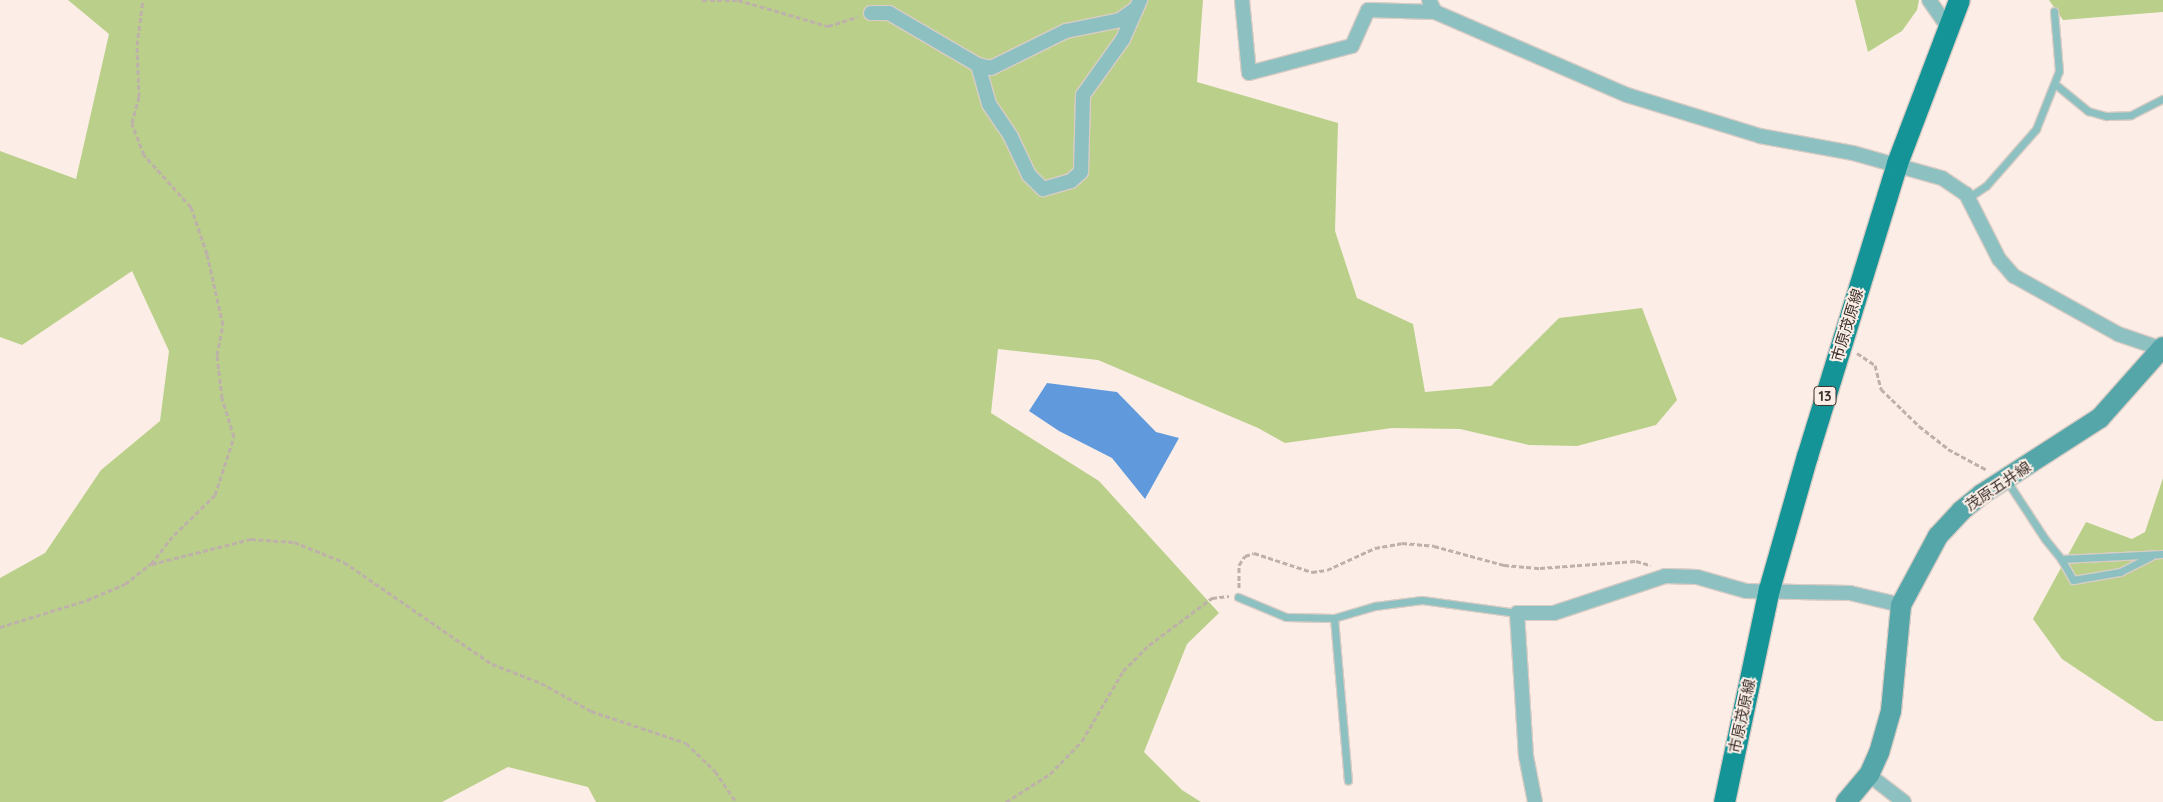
<!DOCTYPE html>
<meta charset="utf-8">
<style>
body{margin:0}
#map{position:relative;width:2163px;height:802px;overflow:hidden;background:#fceee6;font-family:Quicksand,"Noto Sans JP",sans-serif}
div>[style]{position:absolute}
.green>*{inset:0;background:#bad08a}
.water>*{inset:0;background:#609add}
.path>*{height:3px;margin-top:-1.5px;transform-origin:0;background:repeating-linear-gradient(90deg,#bdb1aa 0 5px,transparent 0 7.5px)}
.roads{filter:drop-shadow(1px 0 #d9ccc5) drop-shadow(-1px 0 #d9ccc5) drop-shadow(0 1px #d9ccc5) drop-shadow(0 -1px #d9ccc5)}
.lane>*{height:7px;margin:-3.5px;padding:0 3.5px;transform-origin:3.5px;border-radius:3.5px;background:#8dc0c1}
.street>*{height:14px;margin:-7px;padding:0 7px;transform-origin:7px;border-radius:7px;background:#8dc0c1}
.secondary>*{height:20px;margin:-10px;padding:0 10px;transform-origin:10px;border-radius:10px;background:#55a6a9}
.primary>*{height:21px;margin:-10.5px;padding:0 10.5px;transform-origin:10.5px;border-radius:10.5px;background:#149497}
span{translate:-50% -50%;white-space:nowrap;text-align:center;line-height:1.15;-webkit-text-stroke:4px #fceee6;paint-order:stroke}
.shield-label span{padding:1px 4px;background:#fceee6;border:1px solid;border-radius:4px;-webkit-text-stroke-width:0}
.shield-label{font-size:14px;color:#3b322d;font-weight:700}
.street-label{font-size:15px;color:#3b322d}
</style>
<div id="map">
<div class="green">
<div style="clip-path:polygon(68px 0,1203px 0,1197px 82px,1338px 123px,1335px 231px,1357px 298px,1413px 324px,1425px 392px,1491px 386px,1559px 318px,1642px 308px,1677px 400px,1656px 425px,1577px 446px,1529px 445px,1460px 429px,1392px 428px,1285px 443px,1258px 428px,1098px 360px,998px 349px,991px 413px,1099px 481px,1219px 613px,1187px 644px,1144px 752px,1182px 790px,1201px 802px,596px 802px,588px 787px,508px 767px,442px 802px,0 802px,0 578px,45px 553px,101px 470px,160px 421px,169px 351px,132px 271px,22px 345px,0 337px,0 151px,76px 179px,109px 34px)"></div>
<div style="clip-path:polygon(1855px 0,1919px 0,1917px 10px,1902px 31px,1868px 52px)"></div>
<div style="clip-path:polygon(2049px 0,2163px 0,2163px 12px,2063px 20px)"></div>
<div style="clip-path:polygon(2163px 478px,2163px 721px,2155px 721px,2062px 659px,2033px 619px,2086px 522px,2132px 539px,2145px 532px)"></div>
</div>
<div class="water">
<div style="clip-path:polygon(1047px 383px,1117px 392px,1156px 432px,1179px 438px,1145px 499px,1112px 458px,1059px 431px,1029px 411px)"></div>
</div>
<div class="path">
<div style="left:702px;top:0;width:36px"></div>
<div style="left:738px;top:0;width:94px;rotate:16.1deg"></div>
<div style="left:828px;top:26px;width:31px;rotate:-17deg"></div>
<div style="left:1857px;top:353px;width:22px;rotate:34deg"></div>
<div style="left:1875px;top:365px;width:25px;rotate:76deg"></div>
<div style="left:1881px;top:389px;width:53px;rotate:44.2deg"></div>
<div style="left:1919px;top:426px;width:37px;rotate:38deg"></div>
<div style="left:1948px;top:449px;width:44px;rotate:28.3deg"></div>
<div style="left:152px;top:564px;width:102px;rotate:-14.2deg"></div>
<div style="left:251px;top:539px;width:43px;rotate:4deg"></div>
<div style="left:294px;top:542px;width:54px;rotate:21.8deg"></div>
<div style="left:344px;top:562px;width:180px;rotate:34.6deg"></div>
<div style="left:492px;top:664px;width:53px;rotate:21.2deg"></div>
<div style="left:541px;top:683px;width:57px;rotate:29.2deg"></div>
<div style="left:591px;top:711px;width:100px;rotate:18.6deg"></div>
<div style="left:686px;top:743px;width:40px;rotate:44deg"></div>
<div style="left:715px;top:771px;width:37px;rotate:56deg"></div>
<div style="left:1239px;top:588px;width:23px;rotate:-90deg"></div>
<div style="left:1239px;top:565px;width:11px;rotate:-56deg"></div>
<div style="left:1245px;top:556px;width:9px;rotate:-18deg"></div>
<div style="left:1254px;top:553px;width:61px;rotate:18.1deg"></div>
<div style="left:1312px;top:572px;width:15px;rotate:-8deg"></div>
<div style="left:1327px;top:570px;width:53px;rotate:-24.6deg"></div>
<div style="left:1375px;top:548px;width:27px;rotate:-10deg"></div>
<div style="left:1402px;top:543px;width:32px;rotate:5deg"></div>
<div style="left:1434px;top:546px;width:73px;rotate:15.2deg"></div>
<div style="left:1504px;top:565px;width:36px;rotate:5deg"></div>
<div style="left:1540px;top:568px;width:96px;rotate:-4.2deg"></div>
<div style="left:1636px;top:561px;width:15px;rotate:16deg"></div>
<div style="left:0;top:627px;width:91px;rotate:-17.2deg"></div>
<div style="left:87px;top:600px;width:41px;rotate:-22.8deg"></div>
<div style="left:125px;top:584px;width:33px;rotate:-38deg"></div>
<div style="left:151px;top:564px;width:37px;rotate:-52deg"></div>
<div style="left:174px;top:535px;width:57px;rotate:-44.3deg"></div>
<div style="left:215px;top:495px;width:61px;rotate:-71.9deg"></div>
<div style="left:234px;top:437px;width:41px;rotate:-107.1deg"></div>
<div style="left:222px;top:398px;width:43px;rotate:-96.6deg"></div>
<div style="left:217px;top:355px;width:31px;rotate:-79deg"></div>
<div style="left:223px;top:325px;width:73px;rotate:-102.7deg"></div>
<div style="left:207px;top:254px;width:50px;rotate:-108.8deg"></div>
<div style="left:191px;top:207px;width:70px;rotate:-132.1deg"></div>
<div style="left:144px;top:155px;width:34px;rotate:-111deg"></div>
<div style="left:132px;top:123px;width:27px;rotate:-75deg"></div>
<div style="left:139px;top:97px;width:52px;rotate:-92.2deg"></div>
<div style="left:137px;top:45px;width:45px;rotate:-82.4deg"></div>
<div style="left:1006px;top:802px;width:52px;rotate:-32.5deg"></div>
<div style="left:1050px;top:774px;width:46px;rotate:-45.9deg"></div>
<div style="left:1082px;top:741px;width:81px;rotate:-59.6deg"></div>
<div style="left:1123px;top:671px;width:37px;rotate:-45deg"></div>
<div style="left:1149px;top:645px;width:79px;rotate:-36.7deg"></div>
<div style="left:1212px;top:598px;width:17px;rotate:-7deg"></div>
</div>
<div class="roads">
<div class="lane">
<div style="left:2055px;top:84px;width:43px;rotate:39.3deg"></div>
<div style="left:2088px;top:111px;width:19px;rotate:16deg"></div>
<div style="left:2106px;top:116px;width:25px;rotate:-2deg"></div>
<div style="left:2131px;top:115px;width:36px;rotate:-27deg"></div>
<div style="left:1968px;top:198px;width:22px;rotate:-34deg"></div>
<div style="left:1986px;top:186px;width:76px;rotate:-48.7deg"></div>
<div style="left:2036px;top:129px;width:62px;rotate:-68.4deg"></div>
<div style="left:2059px;top:71px;width:60px;rotate:-94.8deg"></div>
<div style="left:2007px;top:481px;width:69px;rotate:56.8deg"></div>
<div style="left:2045px;top:539px;width:26px;rotate:51deg"></div>
<div style="left:2061px;top:559px;width:102px;rotate:-2.8deg"></div>
<div style="left:2061px;top:559px;width:24px;rotate:60deg"></div>
<div style="left:2073px;top:580px;width:48px;rotate:-9.7deg"></div>
<div style="left:2120px;top:572px;width:35px;rotate:-27deg"></div>
<div style="left:1238px;top:597px;width:52px;rotate:22.6deg"></div>
<div style="left:1286px;top:617px;width:48px;rotate:1.2deg"></div>
<div style="left:1334px;top:618px;width:43px;rotate:-16.3deg"></div>
<div style="left:1375px;top:606px;width:47px;rotate:-7.3deg"></div>
<div style="left:1422px;top:600px;width:96px;rotate:7.8deg"></div>
<div style="left:1334px;top:618px;width:163px;rotate:85.1deg"></div>
</div>
<div class="street">
<div style="left:1242px;top:0;width:73px;rotate:84.5deg"></div>
<div style="left:1249px;top:73px;width:106px;rotate:-14.7deg"></div>
<div style="left:1352px;top:46px;width:39px;rotate:-66deg"></div>
<div style="left:1368px;top:10px;width:67px;rotate:1.7deg"></div>
<div style="left:1429px;top:0;width:13px;rotate:63deg"></div>
<div style="left:1435px;top:12px;width:209px;rotate:23.4deg"></div>
<div style="left:1627px;top:95px;width:139px;rotate:17.1deg"></div>
<div style="left:1760px;top:136px;width:95px;rotate:10.4deg"></div>
<div style="left:1853px;top:153px;width:92px;rotate:15.7deg"></div>
<div style="left:1942px;top:178px;width:29px;rotate:34deg"></div>
<div style="left:1966px;top:194px;width:73px;rotate:63.1deg"></div>
<div style="left:1999px;top:259px;width:23px;rotate:49deg"></div>
<div style="left:2014px;top:276px;width:119px;rotate:29.1deg"></div>
<div style="left:2118px;top:334px;width:46px;rotate:18.8deg"></div>
<div style="left:1929px;top:0;width:33px;rotate:55deg"></div>
<div style="left:871px;top:13px;width:18px"></div>
<div style="left:889px;top:13px;width:103px;rotate:30.3deg"></div>
<div style="left:978px;top:65px;width:41px;rotate:74.2deg"></div>
<div style="left:989px;top:104px;width:40px;rotate:56deg"></div>
<div style="left:1011px;top:137px;width:42px;rotate:64.7deg"></div>
<div style="left:1029px;top:175px;width:20px;rotate:45deg"></div>
<div style="left:1043px;top:189px;width:29px;rotate:-16deg"></div>
<div style="left:1071px;top:181px;width:13px;rotate:-42deg"></div>
<div style="left:1081px;top:172px;width:77px;rotate:-88.5deg"></div>
<div style="left:1083px;top:95px;width:69px;rotate:-54.5deg"></div>
<div style="left:1123px;top:39px;width:43px;rotate:-66.4deg"></div>
<div style="left:978px;top:65px;width:13px;rotate:13deg"></div>
<div style="left:991px;top:68px;width:84px;rotate:-26.3deg"></div>
<div style="left:1066px;top:31px;width:55px;rotate:-11.5deg"></div>
<div style="left:1120px;top:20px;width:19px;rotate:-36deg"></div>
<div style="left:1869px;top:775px;width:44px;rotate:37.6deg"></div>
<div style="left:1535px;top:802px;width:47px;rotate:-101.1deg"></div>
<div style="left:1526px;top:756px;width:143px;rotate:-93.6deg"></div>
<div style="left:1517px;top:613px;width:37px"></div>
<div style="left:1554px;top:613px;width:117px;rotate:-18.4deg"></div>
<div style="left:1665px;top:576px;width:32px;rotate:2deg"></div>
<div style="left:1697px;top:577px;width:51px;rotate:15.9deg"></div>
<div style="left:1746px;top:591px;width:104px;rotate:1.1deg"></div>
<div style="left:1850px;top:593px;width:52px;rotate:13.2deg"></div>
</div>
<div class="secondary">
<div style="left:1846px;top:802px;width:35px;rotate:-50deg"></div>
<div style="left:1869px;top:775px;width:24px;rotate:-66deg"></div>
<div style="left:1879px;top:753px;width:44px;rotate:-74.1deg"></div>
<div style="left:1891px;top:711px;width:106px;rotate:-84.6deg"></div>
<div style="left:1901px;top:605px;width:78px;rotate:-61.8deg"></div>
<div style="left:1938px;top:536px;width:34px;rotate:-47deg"></div>
<div style="left:1961px;top:511px;width:27px;rotate:-39deg"></div>
<div style="left:1982px;top:494px;width:140px;rotate:-32.8deg"></div>
<div style="left:2100px;top:418px;width:95px;rotate:-48.4deg"></div>
</div>
<div class="primary">
<div style="left:1724px;top:802px;width:218px;rotate:-78.1deg"></div>
<div style="left:1769px;top:589px;width:138px;rotate:-74.1deg"></div>
<div style="left:1807px;top:456px;width:307px;rotate:-72.9deg"></div>
<div style="left:1897px;top:163px;width:174px;rotate:-69.2deg"></div>
</div>
</div>
<div class="shield-label">
<span style="left:1825px;top:396px">13</span>
</div>
<div class="street-label">
<span style="left:1847px;top:325px;rotate:-73deg">市原茂原線</span>
<span style="left:1998px;top:486px;rotate:-34deg">茂原五井線</span>
<span style="left:1742px;top:716px;rotate:-78deg">市原茂原線</span>
</div>
</div>
